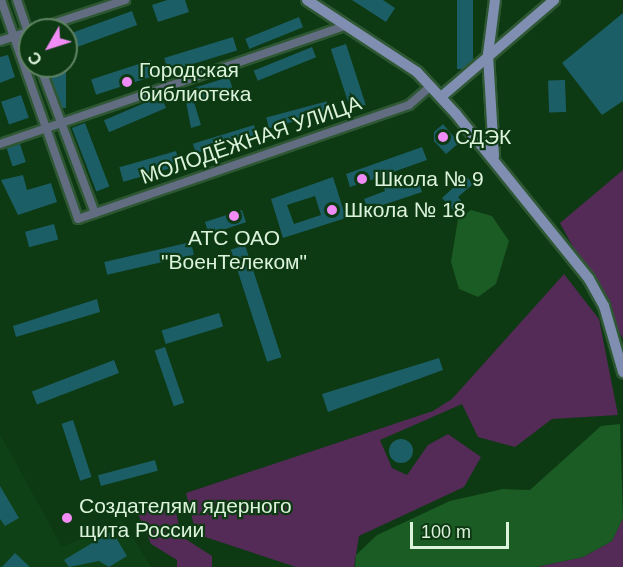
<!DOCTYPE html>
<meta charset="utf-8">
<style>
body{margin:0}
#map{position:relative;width:623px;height:567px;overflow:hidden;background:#0d3913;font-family:Helvetica,sans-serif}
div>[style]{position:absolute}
.built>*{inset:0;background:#0e4216}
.green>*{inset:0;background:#542a56}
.water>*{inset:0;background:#1b5c24}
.building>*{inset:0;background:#1c5e65;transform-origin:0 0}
.round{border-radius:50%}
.roads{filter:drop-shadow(2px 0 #2e5733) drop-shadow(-2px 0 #2e5733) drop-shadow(0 2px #2e5733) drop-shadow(0 -2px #2e5733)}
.street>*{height:8px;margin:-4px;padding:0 4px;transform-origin:4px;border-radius:4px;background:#636d82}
.secondary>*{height:10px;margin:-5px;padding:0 5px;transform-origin:5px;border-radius:5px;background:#808fb1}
.dots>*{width:16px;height:16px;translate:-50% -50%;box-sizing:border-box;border:3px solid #0d3913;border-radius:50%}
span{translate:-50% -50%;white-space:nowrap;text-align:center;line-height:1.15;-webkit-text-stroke:4.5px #0d3913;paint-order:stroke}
.poi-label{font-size:21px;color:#dbf2db}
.left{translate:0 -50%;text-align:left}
.street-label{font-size:21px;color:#dbf2db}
.north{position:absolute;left:18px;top:18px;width:60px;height:60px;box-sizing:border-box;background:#0d3913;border:2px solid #5f8363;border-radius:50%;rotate:231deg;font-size:16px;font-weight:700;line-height:24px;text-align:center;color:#dbf2db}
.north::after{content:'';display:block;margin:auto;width:21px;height:27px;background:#f18bf5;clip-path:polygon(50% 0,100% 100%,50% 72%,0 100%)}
.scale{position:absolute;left:410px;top:522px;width:99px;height:27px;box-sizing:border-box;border:3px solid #dbf2db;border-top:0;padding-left:8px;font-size:18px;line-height:21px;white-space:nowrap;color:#dbf2db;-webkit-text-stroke:4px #0d3913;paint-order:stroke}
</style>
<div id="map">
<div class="built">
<div style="clip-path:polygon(0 434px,62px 547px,122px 520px,151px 567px,0 567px)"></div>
</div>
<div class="green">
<div style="clip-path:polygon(623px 170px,623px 339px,560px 223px)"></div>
<div style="clip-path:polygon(564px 274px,599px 319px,618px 415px,552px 419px,515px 447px,478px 437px,462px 404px,380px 440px,392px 468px,407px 475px,428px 445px,448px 434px,481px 457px,464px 487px,359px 536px,354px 567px,296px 567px,196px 534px,186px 493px,433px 411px,452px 399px)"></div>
<div style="clip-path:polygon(174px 501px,181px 536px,212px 556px,212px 567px,177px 567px,177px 560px,151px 544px,137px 512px)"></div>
<div style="clip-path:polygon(623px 518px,623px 567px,536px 567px,583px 557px,612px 541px)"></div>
</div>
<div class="water">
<div style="clip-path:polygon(471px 210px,492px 216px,509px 241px,496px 284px,478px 297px,459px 289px,451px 262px,458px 219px)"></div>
<div style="clip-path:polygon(620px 424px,623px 518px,612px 541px,583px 557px,536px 567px,355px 567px,356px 555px,377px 535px,450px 501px,503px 489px,530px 490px,601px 426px)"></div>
</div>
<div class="building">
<div style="clip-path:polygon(167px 0,185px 0,189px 12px,158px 22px,152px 5px)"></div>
<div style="clip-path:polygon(352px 0,383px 0,395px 8px,386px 22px)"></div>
<div style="left:457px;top:0;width:16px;height:69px"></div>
<div style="left:132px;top:11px;width:15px;height:63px;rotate:70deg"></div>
<div style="clip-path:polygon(623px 13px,623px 101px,602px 115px,562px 63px)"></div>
<div style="left:299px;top:17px;width:11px;height:58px;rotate:68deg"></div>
<div style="left:233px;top:37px;width:14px;height:72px;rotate:73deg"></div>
<div style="left:346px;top:44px;width:64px;height:16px;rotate:72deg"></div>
<div style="left:312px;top:47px;width:11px;height:63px;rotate:68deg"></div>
<div style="clip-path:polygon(8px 55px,15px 77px,0 83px,0 57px)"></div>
<div style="left:151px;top:60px;width:16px;height:63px;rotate:72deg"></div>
<div style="left:52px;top:66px;width:14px;height:42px"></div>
<div style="clip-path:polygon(229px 77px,233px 90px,194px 102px,201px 125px,191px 128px,184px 91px)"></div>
<div style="left:565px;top:80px;width:32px;height:17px;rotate:88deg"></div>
<div style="left:21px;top:95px;width:24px;height:21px;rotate:71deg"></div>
<div style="left:161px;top:96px;width:13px;height:62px;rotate:67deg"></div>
<div style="left:328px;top:101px;width:11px;height:64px;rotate:75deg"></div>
<div style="left:85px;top:123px;width:68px;height:14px;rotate:69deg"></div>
<div style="clip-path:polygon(443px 124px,459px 143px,446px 154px,434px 141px,434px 132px)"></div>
<div style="left:254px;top:125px;width:10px;height:64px;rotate:73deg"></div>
<div style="left:20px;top:144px;width:19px;height:14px;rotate:72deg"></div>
<div style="clip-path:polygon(422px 147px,427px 160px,393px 172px,399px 186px,418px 180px,422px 192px,368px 210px,364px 199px,385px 191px,380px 177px,350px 187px,346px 174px)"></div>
<div style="left:176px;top:151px;width:15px;height:59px;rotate:74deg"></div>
<div style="clip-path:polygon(23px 175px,27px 190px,51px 183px,57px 202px,18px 215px,1px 180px)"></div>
<div style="clip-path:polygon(466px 176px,473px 184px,458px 197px,463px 203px,454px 211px,442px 198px)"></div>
<div style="clip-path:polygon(evenodd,333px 177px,346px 218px,283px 238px,271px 199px,333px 177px,315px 196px,321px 215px,294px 224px,287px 205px,315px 196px)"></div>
<div style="left:242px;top:210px;width:13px;height:39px;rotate:72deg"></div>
<div style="left:54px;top:224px;width:16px;height:30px;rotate:75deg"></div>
<div style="left:191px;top:242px;width:13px;height:89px;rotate:77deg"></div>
<div style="left:245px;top:245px;width:118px;height:15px;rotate:72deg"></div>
<div style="clip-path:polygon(97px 299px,100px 312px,16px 337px,13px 326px)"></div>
<div style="left:219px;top:313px;width:14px;height:60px;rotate:73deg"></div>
<div style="left:165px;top:347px;width:59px;height:11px;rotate:71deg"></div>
<div style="clip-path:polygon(439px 358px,443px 370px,328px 412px,322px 394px)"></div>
<div style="left:114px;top:360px;width:14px;height:88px;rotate:69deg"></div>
<div style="left:73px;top:420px;width:60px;height:12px;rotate:72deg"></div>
<div class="round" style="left:389px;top:439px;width:24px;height:24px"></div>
<div style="left:155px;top:460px;width:11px;height:59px;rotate:75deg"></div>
<div style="clip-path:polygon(0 486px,19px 518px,5px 526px,0 519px)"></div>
<div style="clip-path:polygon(112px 531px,127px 556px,109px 567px,99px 561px,69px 567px,64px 560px)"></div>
<div style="clip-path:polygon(15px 553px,30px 567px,2px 567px)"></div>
</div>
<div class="roads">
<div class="street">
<div style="left:1px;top:0;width:232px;rotate:70.6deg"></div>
<div style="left:78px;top:219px;width:350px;rotate:-19deg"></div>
<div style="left:409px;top:105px;width:29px;rotate:-41deg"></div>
<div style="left:17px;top:0;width:40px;rotate:71.1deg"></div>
<div style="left:34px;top:30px;width:96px;rotate:-18.2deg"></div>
<div style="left:0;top:41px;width:32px;rotate:-18deg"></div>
<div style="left:40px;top:66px;width:157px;rotate:69.5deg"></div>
<div style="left:0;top:144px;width:365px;rotate:-18.9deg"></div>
</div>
<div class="secondary">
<div style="left:307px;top:0;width:131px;rotate:33.2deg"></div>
<div style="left:417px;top:72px;width:57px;rotate:47.1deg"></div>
<div style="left:456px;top:114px;width:212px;rotate:51.1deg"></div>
<div style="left:589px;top:279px;width:31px;rotate:61deg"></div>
<div style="left:604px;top:306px;width:69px;rotate:73.9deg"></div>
<div style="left:441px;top:97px;width:149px;rotate:-40.6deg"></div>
<div style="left:494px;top:156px;width:102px;rotate:-93.4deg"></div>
<div style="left:488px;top:54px;width:54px;rotate:-82.6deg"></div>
</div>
</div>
<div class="dots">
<div style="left:127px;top:82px;background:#f18bf5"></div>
<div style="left:443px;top:137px;background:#f18bf5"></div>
<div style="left:362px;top:179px;background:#f18bf5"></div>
<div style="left:332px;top:210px;background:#f18bf5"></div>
<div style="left:234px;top:216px;background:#f18bf5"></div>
<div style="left:67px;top:518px;background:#f18bf5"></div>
</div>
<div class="poi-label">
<span class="left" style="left:139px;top:82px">Городская<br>библиотека</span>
<span class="left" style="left:455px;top:137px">СДЭК</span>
<span class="left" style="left:374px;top:179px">Школа № 9</span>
<span class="left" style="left:344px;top:210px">Школа № 18</span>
<span style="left:234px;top:250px">АТС ОАО<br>"ВоенТелеком"</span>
<span class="left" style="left:79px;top:518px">Создателям ядерного<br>щита России</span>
</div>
<div class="street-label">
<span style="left:251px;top:140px;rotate:-19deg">МОЛОДЁЖНАЯ УЛИЦА</span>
</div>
<div class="north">С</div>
<div class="scale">100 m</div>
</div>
